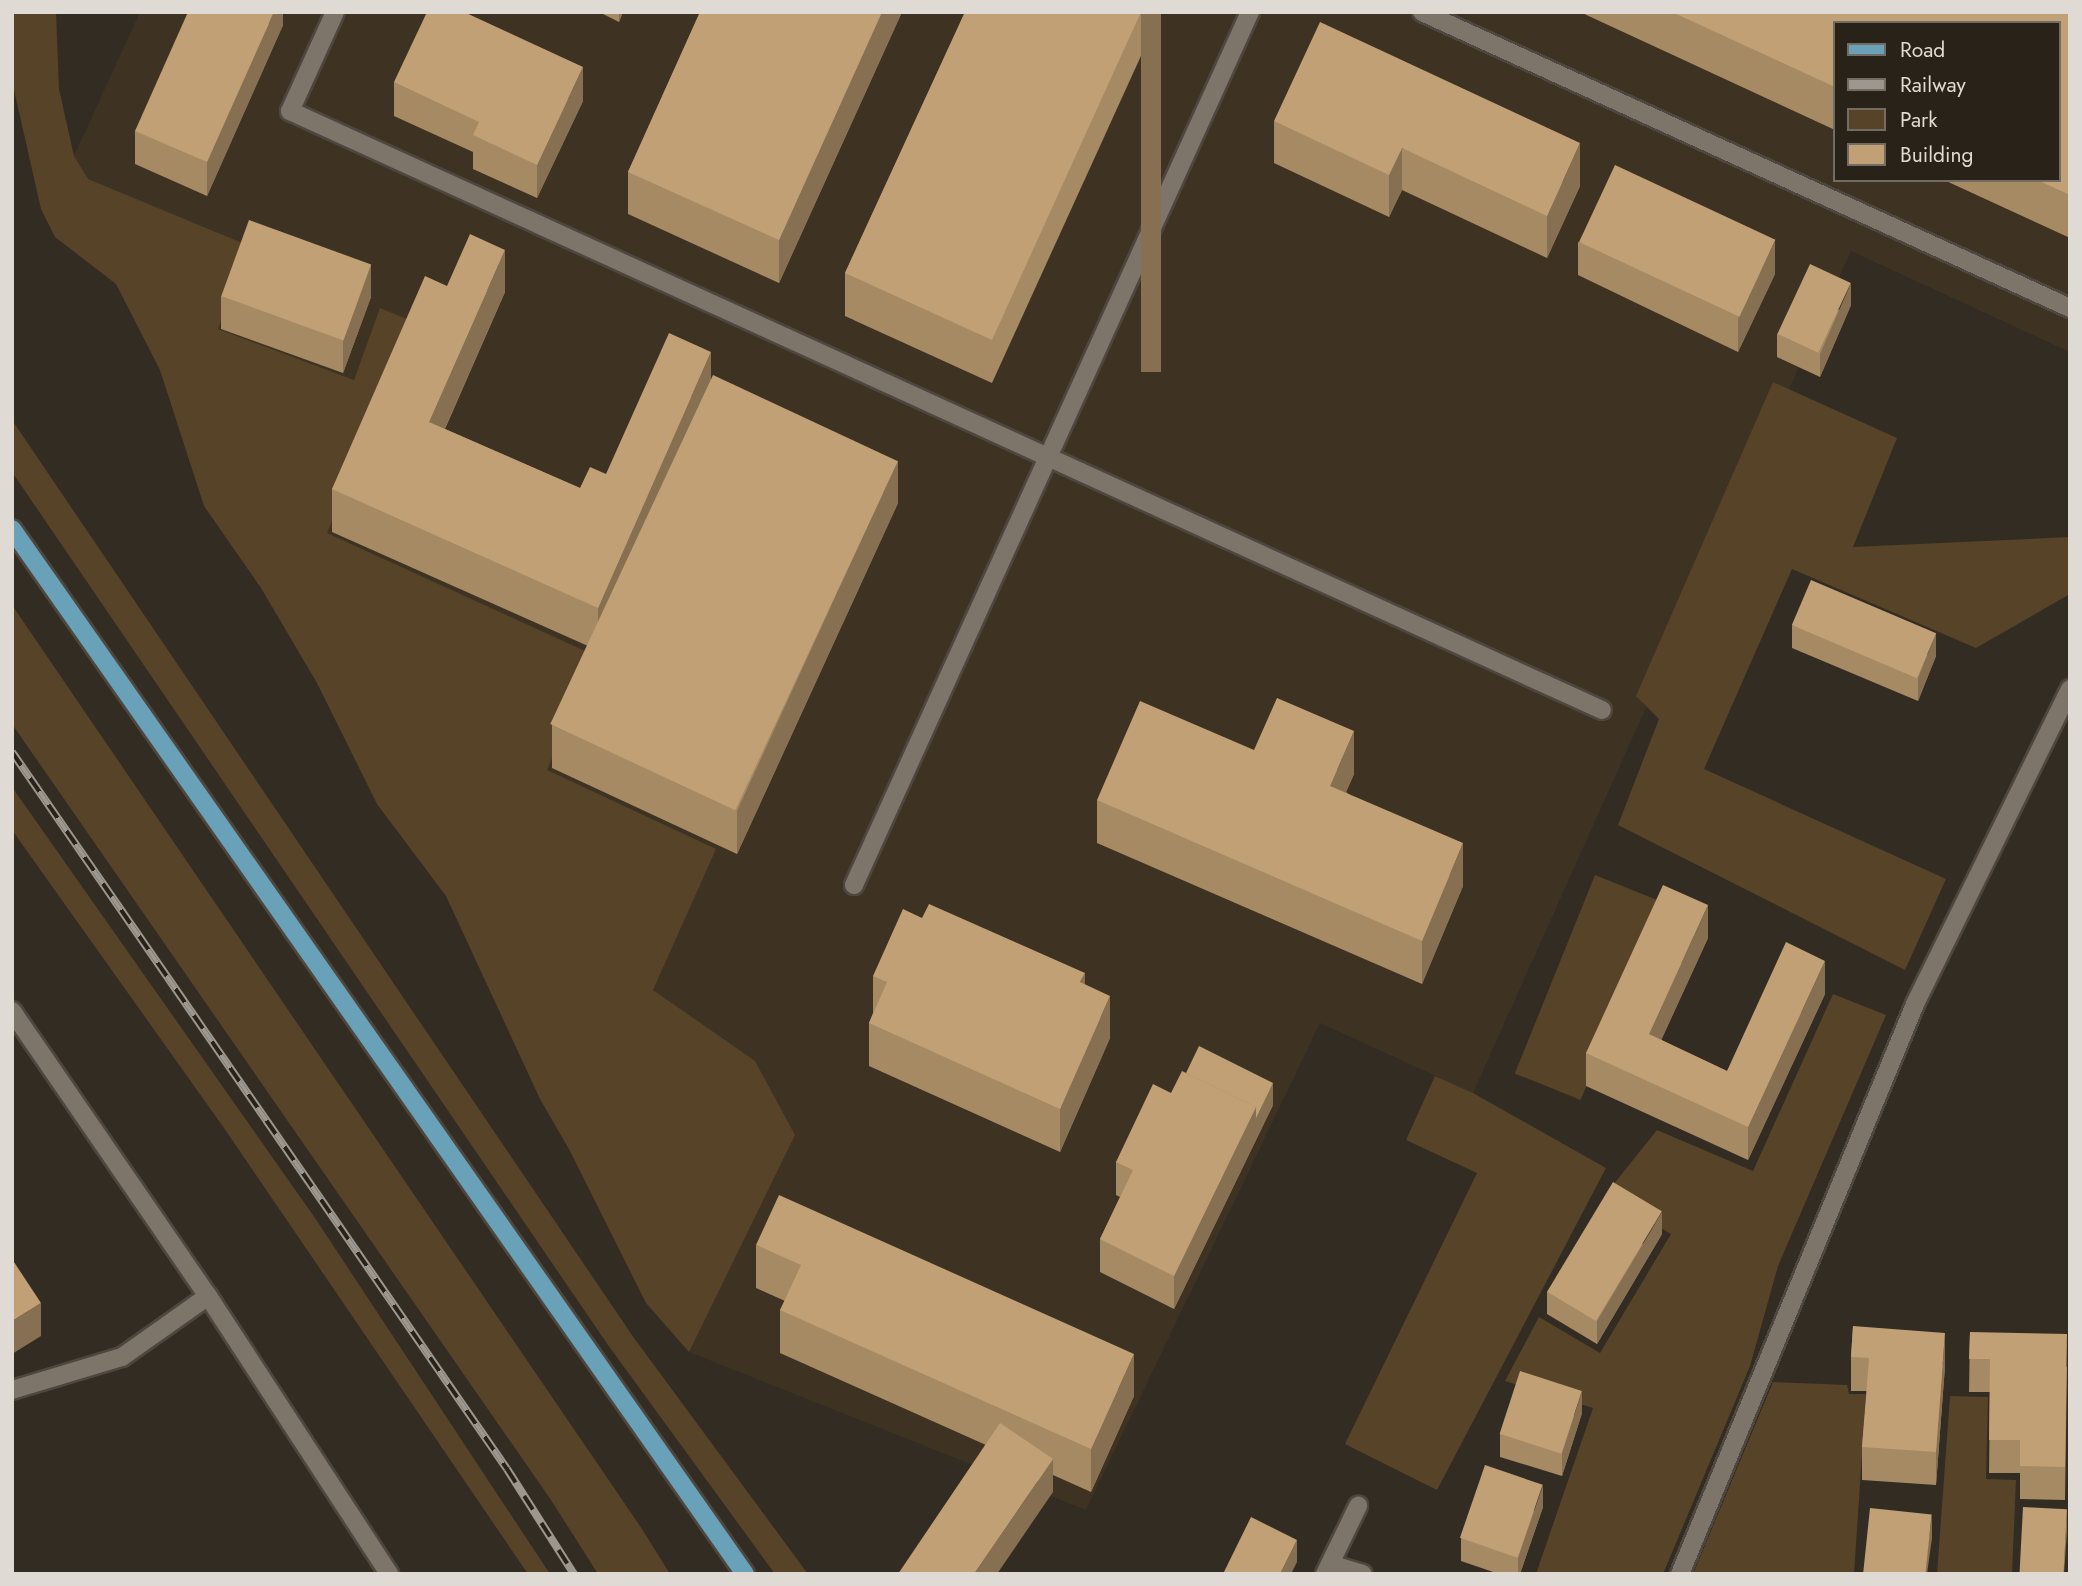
<!DOCTYPE html>
<style>
body{margin:0}
#map{position:relative;width:2082px;height:1586px;overflow:hidden;background:#332c22;font-family:Jost,sans-serif}
div>[style]{position:absolute}
.built>*{inset:0;background:#3e3223}
.green>*{inset:0;background:#574327;transform-origin:0 0}
.roads{filter:drop-shadow(2px 0 #4e473f) drop-shadow(-2px 0 #4e473f) drop-shadow(0 2px #4e473f) drop-shadow(0 -2px #4e473f)}
.street>*{height:18px;margin:-9px;padding:0 9px;transform-origin:9px;border-radius:9px;background:#7d7569}
.primary>*{height:18px;margin:-9px;padding:0 9px;transform-origin:9px;border-radius:9px;background:#69a1b9}
.rail>*{height:8px;margin-top:-4px;transform-origin:0;background:repeating-linear-gradient(90deg,#292218 0 16px,#9c978f 0 32px);box-sizing:border-box;border-block:2px solid #9c978f}
.wall>*{inset:0;background:#a58a64}
.shaded-wall>*{inset:0;background:#867051;transform-origin:0 0}
.building>*{inset:0;background:#c0a074;transform-origin:0 0}
span{translate:-50% -50%;white-space:nowrap;text-align:center;line-height:1.15;-webkit-text-stroke:7px #292218;paint-order:stroke}
.frame{position:absolute;inset:0;border:14px solid #dfdad3;pointer-events:none}
.legend{position:absolute;left:1833px;top:21px;width:228px;height:161px;box-sizing:border-box;background:#292218;border:2px solid #726c63;margin:0;padding:9px 12px;list-style:none;font-size:21px;color:#dfdad3}
.legend li{display:flex;align-items:center;gap:14px;height:35px}
.legend b{width:35px;border:2px solid #726c63}
</style>
<div id="map">
<div class="built">
<div style="clip-path:polygon(evenodd,140px 12px,2070px 12px,2070px 352px,1851px 251px,1473px 1093px,1320px 1023px,1086px 1510px,689px 1352px,340px 642px,74px 156px,140px 12px,1835px 23px,2059px 23px,2059px 180px,1835px 180px,1835px 23px)"></div>
</div>
<div class="green">
<div style="clip-path:polygon(12px 12px,56px 12px,59px 89px,74px 156px,88px 179px,247px 245px,218px 329px,354px 380px,380px 308px,414px 322px,327px 533px,596px 656px,547px 770px,716px 849px,653px 990px,755px 1061px,795px 1135px,689px 1352px,646px 1303px,570px 1151px,540px 1099px,446px 896px,377px 804px,317px 683px,261px 588px,204px 506px,160px 370px,116px 284px,55px 237px,41px 209px,12px 81px)"></div>
<div style="clip-path:polygon(1773px 382px,1897px 438px,1853px 547px,2070px 537px,2070px 594px,1976px 648px,1792px 569px,1704px 769px,1946px 879px,1905px 970px,1618px 825px,1659px 719px,1636px 696px)"></div>
<div style="clip-path:polygon(12px 420px,634px 1338px,808px 1574px,775px 1574px,608px 1345px,12px 472px)"></div>
<div style="clip-path:polygon(12px 605px,642px 1529px,670px 1574px,598px 1574px,551px 1500px,12px 724px)"></div>
<div style="clip-path:polygon(12px 787px,315px 1218px,550px 1574px,528px 1574px,224px 1128px,12px 830px)"></div>
<div style="left:1595px;top:875px;width:71px;height:214px;rotate:22deg"></div>
<div style="clip-path:polygon(1833px 994px,1886px 1015px,1778px 1266px,1750px 1366px,1663px 1574px,1536px 1574px,1593px 1408px,1505px 1381px,1539px 1317px,1600px 1353px,1671px 1234px,1605px 1195px,1657px 1130px,1753px 1171px)"></div>
<div style="clip-path:polygon(1435px 1076px,1473px 1093px,1606px 1168px,1437px 1490px,1345px 1444px,1477px 1173px,1406px 1140px)"></div>
<div style="clip-path:polygon(1773px 1382px,1847px 1385px,1849px 1394px,1866px 1394px,1854px 1574px,1693px 1574px)"></div>
<div style="clip-path:polygon(1950px 1396px,1988px 1397px,1986px 1479px,2016px 1480px,2012px 1574px,1937px 1574px)"></div>
</div>
<div class="roads">
<div class="street">
<div style="left:335px;top:12px;width:109px;rotate:114.4deg"></div>
<div style="left:290px;top:111px;width:1442px;rotate:24.54deg"></div>
<div style="left:1422px;top:12px;width:712px;rotate:24.55deg"></div>
<div style="left:854px;top:885px;width:959px;rotate:-65.6deg"></div>
<div style="left:12px;top:1011px;width:346px;rotate:55.5deg"></div>
<div style="left:208px;top:1296px;width:332px;rotate:56.9deg"></div>
<div style="left:12px;top:1390px;width:115px;rotate:-16.7deg"></div>
<div style="left:122px;top:1357px;width:105px;rotate:-35.3deg"></div>
<div style="left:1330px;top:1564px;width:34px;rotate:17deg"></div>
<div style="left:1325px;top:1574px;width:76px;rotate:-64.1deg"></div>
<div style="left:1680px;top:1574px;width:617px;rotate:-67.59deg"></div>
<div style="left:1915px;top:1004px;width:351px;rotate:-63.8deg"></div>
</div>
<div class="primary">
<div style="left:12px;top:529px;width:1276px;rotate:54.95deg"></div>
</div>
</div>
<div class="rail">
<div style="left:12px;top:752px;width:871px;rotate:55.38deg"></div>
<div style="left:507px;top:1469px;width:125px;rotate:57.5deg"></div>
</div>
<div class="wall">
<div style="clip-path:polygon(283px 12px,283px 25px,207px 196px,135px 164px,135px 131px)"></div>
<div style="clip-path:polygon(599px 12px,623px 12px,619px 22px)"></div>
<div style="clip-path:polygon(700px 12px,902px 12px,779px 283px,628px 214px,628px 172px)"></div>
<div style="clip-path:polygon(965px 12px,1161px 12px,992px 383px,845px 316px,845px 273px)"></div>
<div style="clip-path:polygon(1580px 12px,2070px 12px,2070px 238px,1944px 180px,2059px 180px,1835px 23px,1835px 130px)"></div>
<div style="clip-path:polygon(394px 82px,583px 101px,537px 198px,473px 169px,473px 152px,394px 116px)"></div>
<div style="clip-path:polygon(1274px 121px,1580px 186px,1547px 258px,1402px 190px,1389px 217px,1274px 163px)"></div>
<div style="clip-path:polygon(1578px 242px,1775px 274px,1738px 352px,1578px 275px)"></div>
<div style="clip-path:polygon(447px 286px,505px 292px,445px 429px,580px 488px,606px 474px,711px 379px,898px 503px,737px 854px,552px 768px,552px 725px,588px 646px,332px 532px,332px 489px)"></div>
<div style="clip-path:polygon(221px 296px,371px 297px,343px 373px,221px 329px)"></div>
<div style="clip-path:polygon(1851px 305px,1820px 377px,1777px 357px,1777px 334px)"></div>
<div style="clip-path:polygon(1792px 625px,1936px 656px,1918px 701px,1792px 648px)"></div>
<div style="clip-path:polygon(1254px 750px,1354px 774px,1346px 792px,1463px 886px,1422px 984px,1097px 843px,1097px 800px)"></div>
<div style="clip-path:polygon(1708px 938px,1661px 1040px,1727px 1071px,1825px 994px,1748px 1160px,1586px 1086px,1586px 1053px)"></div>
<div style="clip-path:polygon(873px 976px,1085px 984px,1110px 1038px,1060px 1152px,869px 1066px,869px 1023px,873px 1013px)"></div>
<div style="clip-path:polygon(1186px 1073px,1273px 1105px,1174px 1309px,1100px 1272px,1100px 1239px,1120px 1197px,1116px 1195px,1116px 1162px,1171px 1093px)"></div>
<div style="clip-path:polygon(1662px 1234px,1597px 1344px,1547px 1314px,1547px 1292px)"></div>
<div style="clip-path:polygon(756px 1245px,1134px 1396px,1091px 1492px,1053px 1475px,1053px 1492px,986px 1445px,780px 1353px,780px 1310px,785px 1301px,756px 1288px)"></div>
<div style="clip-path:polygon(1853px 1326px,1945px 1366px,1936px 1485px,1862px 1480px,1862px 1447px,1867px 1391px,1851px 1391px,1851px 1357px)"></div>
<div style="clip-path:polygon(1970px 1332px,2067px 1367px,2065px 1500px,2020px 1499px,2020px 1473px,1989px 1473px,1990px 1392px,1969px 1392px)"></div>
<div style="clip-path:polygon(1582px 1413px,1562px 1476px,1500px 1457px,1500px 1434px)"></div>
<div style="clip-path:polygon(1543px 1507px,1520px 1574px,1499px 1574px,1461px 1561px,1461px 1538px)"></div>
</div>
<div class="shaded-wall">
<div style="clip-path:polygon(274px 12px,283px 12px,283px 25px,207px 196px,207px 162px)"></div>
<div style="clip-path:polygon(619px 12px,623px 12px,619px 22px)"></div>
<div style="clip-path:polygon(882px 12px,902px 12px,779px 283px,779px 240px)"></div>
<div style="left:1141px;top:12px;width:20px;height:360px"></div>
<div style="clip-path:polygon(583px 67px,583px 101px,537px 198px,537px 165px)"></div>
<div style="clip-path:polygon(1580px 143px,1580px 186px,1547px 258px,1547px 216px)"></div>
<div style="clip-path:polygon(1402px 148px,1402px 190px,1389px 217px,1389px 175px)"></div>
<div style="clip-path:polygon(1775px 241px,1775px 274px,1738px 352px,1738px 318px)"></div>
<div style="clip-path:polygon(505px 250px,505px 292px,429px 464px,429px 422px)"></div>
<div style="clip-path:polygon(371px 264px,371px 297px,343px 373px,343px 340px)"></div>
<div style="clip-path:polygon(1851px 283px,1851px 305px,1820px 377px,1820px 354px)"></div>
<div style="clip-path:polygon(711px 352px,711px 395px,598px 650px,598px 608px)"></div>
<div style="clip-path:polygon(898px 460px,898px 503px,737px 854px,737px 811px)"></div>
<div style="clip-path:polygon(1936px 633px,1936px 656px,1918px 701px,1918px 678px)"></div>
<div style="clip-path:polygon(1354px 731px,1354px 774px,1330px 828px,1330px 786px)"></div>
<div style="clip-path:polygon(1463px 843px,1463px 886px,1422px 984px,1422px 941px)"></div>
<div style="clip-path:polygon(1708px 905px,1708px 938px,1649px 1067px,1649px 1034px)"></div>
<div style="clip-path:polygon(1825px 961px,1825px 994px,1748px 1160px,1748px 1127px)"></div>
<div style="clip-path:polygon(1085px 973px,1085px 1016px,1080px 982px)"></div>
<div style="clip-path:polygon(1110px 996px,1110px 1038px,1060px 1152px,1060px 1109px)"></div>
<div style="clip-path:polygon(1273px 1083px,1273px 1105px,1174px 1309px,1174px 1276px,1256px 1107px)"></div>
<div style="clip-path:polygon(1662px 1212px,1662px 1234px,1597px 1344px,1597px 1321px)"></div>
<div style="clip-path:polygon(41px 1303px,41px 1336px,12px 1354px,12px 1321px)"></div>
<div style="clip-path:polygon(1945px 1333px,1945px 1366px,1936px 1485px,1936px 1452px)"></div>
<div style="clip-path:polygon(1134px 1354px,1134px 1396px,1091px 1492px,1091px 1449px)"></div>
<div style="clip-path:polygon(1582px 1391px,1582px 1413px,1562px 1476px,1562px 1453px)"></div>
<div style="clip-path:polygon(1053px 1459px,1053px 1492px,997px 1574px,974px 1574px)"></div>
<div style="clip-path:polygon(1543px 1485px,1543px 1507px,1520px 1574px,1518px 1574px,1518px 1558px)"></div>
<div style="clip-path:polygon(2067px 1509px,2067px 1532px,2064px 1574px,2063px 1574px)"></div>
<div style="clip-path:polygon(1932px 1515px,1932px 1538px,1927px 1574px,1924px 1574px)"></div>
<div style="clip-path:polygon(1297px 1540px,1297px 1562px,1291px 1574px,1280px 1574px)"></div>
</div>
<div class="building">
<div style="clip-path:polygon(188px 12px,274px 12px,207px 162px,135px 131px)"></div>
<div style="clip-path:polygon(427px 12px,464px 12px,583px 67px,537px 165px,473px 135px,479px 122px,394px 82px)"></div>
<div style="clip-path:polygon(700px 12px,882px 12px,779px 240px,628px 172px)"></div>
<div style="clip-path:polygon(965px 12px,1141px 12px,992px 340px,845px 273px)"></div>
<div style="clip-path:polygon(1672px 12px,2070px 12px,2070px 195px,2037px 180px,2059px 180px,2059px 23px,1835px 23px,1835px 87px)"></div>
<div style="clip-path:polygon(1320px 22px,1580px 143px,1547px 216px,1402px 148px,1389px 175px,1274px 121px)"></div>
<div style="left:1615px;top:165px;width:177px;height:85px;rotate:25deg"></div>
<div style="left:249px;top:220px;width:130px;height:81px;rotate:20deg"></div>
<div style="clip-path:polygon(470px 234px,505px 250px,429px 422px,580px 488px,590px 467px,606px 474px,669px 333px,711px 352px,598px 608px,332px 489px,425px 276px,447px 286px)"></div>
<div style="left:1810px;top:264px;width:45px;height:77px;rotate:25deg"></div>
<div style="left:713px;top:375px;width:204px;height:385px;rotate:25deg"></div>
<div style="left:1811px;top:580px;width:136px;height:49px;rotate:23deg"></div>
<div style="clip-path:polygon(1277px 698px,1354px 731px,1330px 786px,1463px 843px,1422px 941px,1097px 800px,1140px 701px,1254px 750px)"></div>
<div style="clip-path:polygon(1663px 885px,1708px 905px,1649px 1034px,1727px 1071px,1786px 942px,1825px 961px,1748px 1127px,1586px 1053px)"></div>
<div style="clip-path:polygon(929px 904px,1085px 973px,1080px 982px,1110px 996px,1060px 1109px,869px 1023px,887px 982px,873px 976px,903px 909px,922px 918px)"></div>
<div style="clip-path:polygon(1199px 1046px,1273px 1083px,1256px 1118px,1256px 1107px,1186px 1073px)"></div>
<div style="clip-path:polygon(1182px 1071px,1256px 1107px,1174px 1276px,1100px 1239px,1133px 1170px,1116px 1162px,1153px 1084px,1171px 1093px)"></div>
<div style="left:1613px;top:1182px;width:57px;height:128px;rotate:31deg"></div>
<div style="clip-path:polygon(779px 1195px,1134px 1354px,1091px 1449px,780px 1310px,801px 1265px,756px 1245px)"></div>
<div style="clip-path:polygon(12px 1259px,41px 1303px,12px 1321px)"></div>
<div style="clip-path:polygon(1853px 1326px,1945px 1333px,1936px 1452px,1862px 1447px,1869px 1358px,1851px 1357px)"></div>
<div style="clip-path:polygon(1970px 1332px,2067px 1334px,2065px 1467px,2020px 1466px,2020px 1440px,1989px 1440px,1990px 1359px,1969px 1359px)"></div>
<div style="left:1520px;top:1371px;width:65px;height:66px;rotate:18deg"></div>
<div style="clip-path:polygon(1000px 1423px,1053px 1459px,974px 1574px,898px 1574px)"></div>
<div style="left:1485px;top:1465px;width:61px;height:77px;rotate:19deg"></div>
<div style="left:2023px;top:1507px;width:44px;height:67px;rotate:3deg"></div>
<div style="left:1870px;top:1508px;width:62px;height:66px;rotate:6deg"></div>
<div style="clip-path:polygon(1251px 1517px,1297px 1540px,1280px 1574px,1223px 1574px)"></div>
</div>
<div class="frame"></div>
<ul class="legend">
<li><b style="height:9px;background:#69a1b9"></b>Road</li>
<li><b style="height:9px;background:#9c978f"></b>Railway</li>
<li><b style="height:19px;background:#574327"></b>Park</li>
<li><b style="height:19px;background:#c0a074"></b>Building</li>
</ul>
</div>
